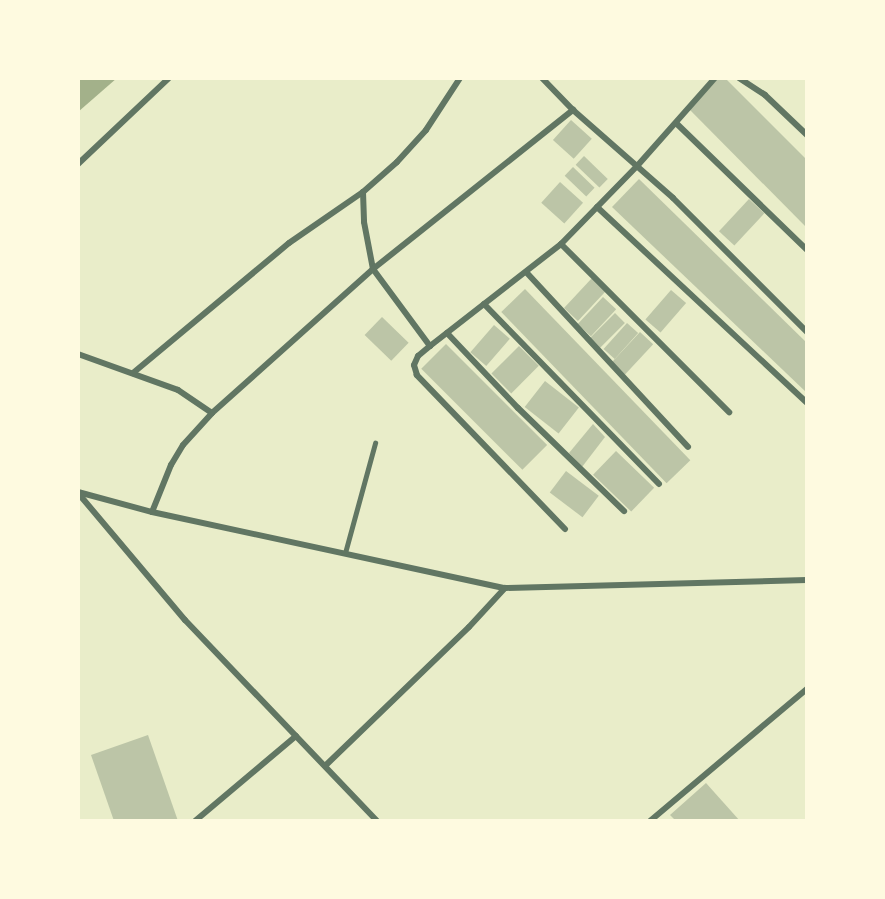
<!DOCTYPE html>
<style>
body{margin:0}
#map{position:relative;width:885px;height:899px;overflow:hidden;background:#e9edc9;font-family:Commissioner,sans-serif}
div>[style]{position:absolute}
.water>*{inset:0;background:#a3b18a}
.building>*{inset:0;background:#bcc5a7;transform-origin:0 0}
.service>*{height:4.5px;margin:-2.25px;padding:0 2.25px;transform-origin:2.25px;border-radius:2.25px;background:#617663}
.minor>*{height:6px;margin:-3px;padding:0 3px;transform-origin:3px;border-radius:3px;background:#617663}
span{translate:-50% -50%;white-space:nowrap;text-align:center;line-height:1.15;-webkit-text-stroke:6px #fefae0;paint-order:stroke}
.frame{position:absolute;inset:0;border:80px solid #fefae0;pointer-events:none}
</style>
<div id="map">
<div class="water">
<div style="clip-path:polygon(78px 78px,117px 78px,78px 112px)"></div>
</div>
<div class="building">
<div style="clip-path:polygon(719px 78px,725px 78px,807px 160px,807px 228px,689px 109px)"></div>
<div style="left:571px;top:120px;width:28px;height:27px;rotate:42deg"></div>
<div style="left:584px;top:156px;width:33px;height:12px;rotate:44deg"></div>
<div style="left:573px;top:167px;width:30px;height:12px;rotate:44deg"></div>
<div style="clip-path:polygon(639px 179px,807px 343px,807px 393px,612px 207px)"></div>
<div style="left:560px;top:182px;width:31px;height:28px;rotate:42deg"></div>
<div style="left:749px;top:199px;width:21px;height:44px;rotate:43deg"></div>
<div style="left:592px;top:278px;width:19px;height:41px;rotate:43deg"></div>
<div style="left:525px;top:289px;width:238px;height:33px;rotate:46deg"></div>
<div style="left:671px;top:290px;width:20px;height:39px;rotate:41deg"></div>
<div style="left:603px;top:297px;width:18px;height:37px;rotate:43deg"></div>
<div style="left:615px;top:313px;width:14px;height:35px;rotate:45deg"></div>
<div style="left:382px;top:317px;width:37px;height:25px;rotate:44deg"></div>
<div style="left:627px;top:323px;width:15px;height:35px;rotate:42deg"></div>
<div style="left:494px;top:325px;width:21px;height:36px;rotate:41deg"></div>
<div style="left:640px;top:332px;width:18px;height:42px;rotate:43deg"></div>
<div style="left:446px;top:344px;width:143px;height:35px;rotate:45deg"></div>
<div style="left:519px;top:346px;width:28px;height:39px;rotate:45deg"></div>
<div style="left:545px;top:381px;width:43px;height:33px;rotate:38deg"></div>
<div style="clip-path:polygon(593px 424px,605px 437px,582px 467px,569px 453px)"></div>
<div style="left:616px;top:451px;width:53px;height:33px;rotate:44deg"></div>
<div style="left:566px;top:471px;width:41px;height:27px;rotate:37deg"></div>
<div style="clip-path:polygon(148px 735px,178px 821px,114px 821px,91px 755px)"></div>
<div style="clip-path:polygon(706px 783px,740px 821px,676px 821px,670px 815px)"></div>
</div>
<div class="service">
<div style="left:345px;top:553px;width:114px;rotate:-74.7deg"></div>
</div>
<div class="minor">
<div style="left:542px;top:78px;width:45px;rotate:45.9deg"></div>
<div style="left:573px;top:110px;width:133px;rotate:41.3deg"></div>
<div style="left:673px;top:198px;width:190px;rotate:45deg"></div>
<div style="left:739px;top:78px;width:31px;rotate:33deg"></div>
<div style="left:765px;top:95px;width:58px;rotate:43.6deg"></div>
<div style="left:676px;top:123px;width:182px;rotate:44.1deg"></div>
<div style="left:78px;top:164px;width:125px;rotate:-43.4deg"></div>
<div style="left:363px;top:192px;width:30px;rotate:88deg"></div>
<div style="left:364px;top:222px;width:48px;rotate:79.2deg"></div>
<div style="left:373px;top:269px;width:96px;rotate:53.5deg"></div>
<div style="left:597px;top:207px;width:287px;rotate:43deg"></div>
<div style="left:561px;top:244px;width:238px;rotate:45deg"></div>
<div style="left:527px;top:273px;width:237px;rotate:47.2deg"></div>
<div style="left:484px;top:304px;width:251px;rotate:45.8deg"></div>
<div style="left:447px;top:333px;width:103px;rotate:46.6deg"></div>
<div style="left:518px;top:408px;width:148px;rotate:44.2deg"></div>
<div style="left:78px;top:354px;width:106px;rotate:19.8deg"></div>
<div style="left:178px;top:390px;width:41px;rotate:34.1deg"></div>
<div style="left:133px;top:373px;width:203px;rotate:-39.8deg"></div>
<div style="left:289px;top:243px;width:90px;rotate:-34.6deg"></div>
<div style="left:363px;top:192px;width:45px;rotate:-41.4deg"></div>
<div style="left:397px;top:162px;width:43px;rotate:-47.8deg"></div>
<div style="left:426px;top:130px;width:62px;rotate:-56.8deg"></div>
<div style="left:78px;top:492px;width:77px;rotate:15.1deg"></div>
<div style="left:152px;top:512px;width:361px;rotate:12.2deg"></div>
<div style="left:505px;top:588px;width:302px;rotate:-1.5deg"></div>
<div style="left:78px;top:493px;width:166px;rotate:49.9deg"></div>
<div style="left:185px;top:620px;width:278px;rotate:46.3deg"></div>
<div style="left:152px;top:512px;width:51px;rotate:-68deg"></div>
<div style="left:171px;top:465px;width:23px;rotate:-59deg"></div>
<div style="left:183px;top:445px;width:43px;rotate:-47.8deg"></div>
<div style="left:212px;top:413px;width:216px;rotate:-41.8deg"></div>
<div style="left:373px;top:269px;width:256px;rotate:-38.5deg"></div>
<div style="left:565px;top:529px;width:214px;rotate:-133.9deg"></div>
<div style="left:417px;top:375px;width:10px;rotate:-107deg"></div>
<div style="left:414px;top:365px;width:10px;rotate:-66deg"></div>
<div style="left:418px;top:356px;width:16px;rotate:-40deg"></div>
<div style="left:430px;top:346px;width:166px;rotate:-37.9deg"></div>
<div style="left:561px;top:244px;width:110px;rotate:-45.7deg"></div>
<div style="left:638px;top:165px;width:116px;rotate:-48.5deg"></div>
<div style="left:325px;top:766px;width:200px;rotate:-44deg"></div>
<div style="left:469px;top:627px;width:53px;rotate:-47.3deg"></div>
<div style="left:195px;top:821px;width:132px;rotate:-40.1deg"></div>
<div style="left:650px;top:821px;width:205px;rotate:-40.1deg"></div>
</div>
<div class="frame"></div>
</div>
